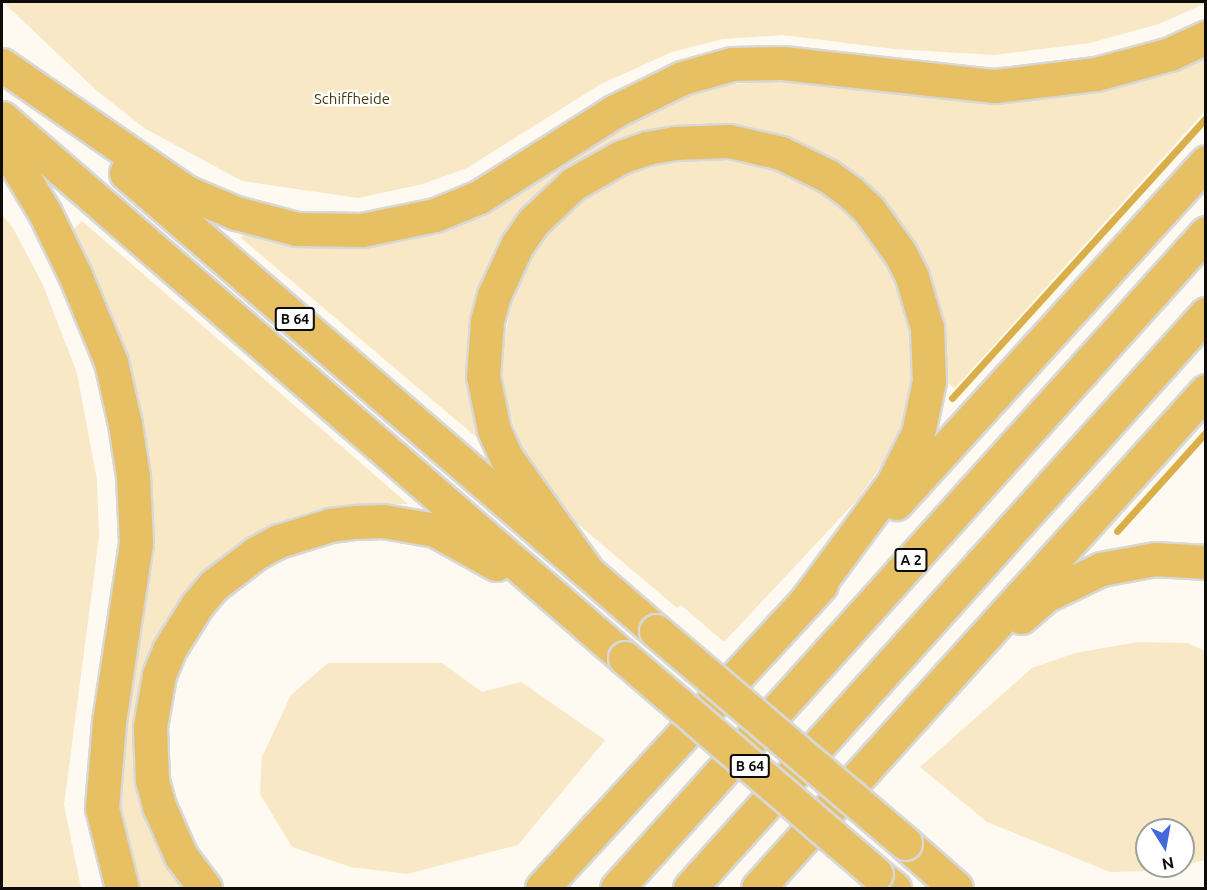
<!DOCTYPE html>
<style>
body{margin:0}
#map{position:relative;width:1207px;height:890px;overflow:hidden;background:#fefaf1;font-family:Ubuntu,sans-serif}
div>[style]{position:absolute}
.green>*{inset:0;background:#f8e8c5}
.stream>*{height:7px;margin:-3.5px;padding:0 3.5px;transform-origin:3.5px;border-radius:3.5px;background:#daaf49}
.roads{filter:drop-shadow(2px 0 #d8d8d8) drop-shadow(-2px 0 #d8d8d8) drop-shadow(0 2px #d8d8d8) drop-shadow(0 -2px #d8d8d8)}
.highway>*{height:33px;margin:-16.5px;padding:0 16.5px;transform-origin:16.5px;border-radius:16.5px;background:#e7c064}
.bridges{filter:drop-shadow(2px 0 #d8d8d8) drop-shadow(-2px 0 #d8d8d8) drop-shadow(0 2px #d8d8d8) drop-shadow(0 -2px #d8d8d8)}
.highway-bridge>*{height:33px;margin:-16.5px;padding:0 16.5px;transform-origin:16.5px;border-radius:16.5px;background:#e7c064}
span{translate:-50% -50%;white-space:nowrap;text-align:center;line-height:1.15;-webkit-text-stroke:4.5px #fff;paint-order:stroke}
.shield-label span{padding:2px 4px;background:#fff;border:2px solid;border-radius:4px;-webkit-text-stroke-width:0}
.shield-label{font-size:14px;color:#0d0c09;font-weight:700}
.park-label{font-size:15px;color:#49380c}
.frame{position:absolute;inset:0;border:3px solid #0d0c09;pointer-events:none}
.north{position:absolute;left:1135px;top:818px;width:60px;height:60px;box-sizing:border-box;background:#fff;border:2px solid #9e9e9d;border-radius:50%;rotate:169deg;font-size:16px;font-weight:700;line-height:24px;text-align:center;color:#0d0c09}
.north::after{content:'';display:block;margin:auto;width:21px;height:27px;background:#4268da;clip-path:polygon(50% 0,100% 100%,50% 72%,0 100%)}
</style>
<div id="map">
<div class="green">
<div style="clip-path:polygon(3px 2px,1205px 2px,1206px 3px,1159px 24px,1090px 43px,994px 55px,894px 49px,783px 35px,723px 39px,672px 52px,601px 84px,467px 168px,423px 184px,358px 198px,242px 181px,144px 128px,96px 90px)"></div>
<div style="clip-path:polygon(1205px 53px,1205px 111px,955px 388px,947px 383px,943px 321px,919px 254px,886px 206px,813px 151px,610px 145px,481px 291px,468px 346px,481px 434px,475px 436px,241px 238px,247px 231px,484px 211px,533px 185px,624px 125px,688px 96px,733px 84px,782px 81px,994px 102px)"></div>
<div style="clip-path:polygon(705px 159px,755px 163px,801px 179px,839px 205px,872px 238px,896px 282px,910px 328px,914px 373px,899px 440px,857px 500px,724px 642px,681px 605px,677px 608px,565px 513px,522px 449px,503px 395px,503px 349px,512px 297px,534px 253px,550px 232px,584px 199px,627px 175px,677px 160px)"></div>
<div style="clip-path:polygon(2px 215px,13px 228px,43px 285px,77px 373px,97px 480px,99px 537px,64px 805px,81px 888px,2px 888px)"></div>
<div style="clip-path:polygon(82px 221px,408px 504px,326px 507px,272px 524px,222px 556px,166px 619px,154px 644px,139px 693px,134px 756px,145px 811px,172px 875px,184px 888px,131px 888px,118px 807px,124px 724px,143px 622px,150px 544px,126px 359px,72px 231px)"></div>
<div style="clip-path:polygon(1138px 642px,1187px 643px,1205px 651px,1205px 860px,1183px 865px,1183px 830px,1147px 830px,1147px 866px,1179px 866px,1155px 871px,1110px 872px,987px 822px,920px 767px,1032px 668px,1075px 653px)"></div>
<div style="clip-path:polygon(328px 663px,442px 663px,482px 692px,521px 682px,605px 740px,518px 845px,407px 874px,351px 867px,292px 847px,260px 794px,262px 757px,291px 695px)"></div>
</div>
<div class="stream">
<div style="left:952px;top:398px;width:378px;rotate:-47.8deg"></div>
<div style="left:1117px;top:531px;width:133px;rotate:-48deg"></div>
</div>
<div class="roads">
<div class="highway">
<div style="left:2px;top:65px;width:224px;rotate:34.6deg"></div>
<div style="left:186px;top:192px;width:54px;rotate:22.8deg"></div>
<div style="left:236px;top:213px;width:63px;rotate:14.7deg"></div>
<div style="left:297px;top:229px;width:65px;rotate:0.9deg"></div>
<div style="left:362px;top:230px;width:75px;rotate:-11.6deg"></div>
<div style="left:435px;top:215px;width:48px;rotate:-22.2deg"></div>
<div style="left:479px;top:197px;width:161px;rotate:-32.3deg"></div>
<div style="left:615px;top:111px;width:75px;rotate:-26.2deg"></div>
<div style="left:682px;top:78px;width:52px;rotate:-15.6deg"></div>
<div style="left:732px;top:64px;width:50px;rotate:-1.1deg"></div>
<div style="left:782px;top:63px;width:214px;rotate:6.2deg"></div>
<div style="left:995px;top:86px;width:102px;rotate:-6.8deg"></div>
<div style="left:1096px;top:74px;width:77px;rotate:-15.1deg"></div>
<div style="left:1170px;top:54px;width:40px;rotate:-25deg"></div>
<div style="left:2px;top:118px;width:824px;rotate:40.92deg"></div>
<div style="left:2px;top:141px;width:84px;rotate:59.2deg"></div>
<div style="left:45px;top:213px;width:69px;rotate:64.2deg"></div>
<div style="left:75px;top:275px;width:94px;rotate:67.5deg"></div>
<div style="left:111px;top:362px;width:64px;rotate:77.3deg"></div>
<div style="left:125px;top:424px;width:53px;rotate:81.3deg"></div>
<div style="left:133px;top:476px;width:67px;rotate:87.4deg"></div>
<div style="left:136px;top:543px;width:181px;rotate:98.6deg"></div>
<div style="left:109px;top:722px;width:86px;rotate:94.7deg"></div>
<div style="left:102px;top:808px;width:82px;rotate:76deg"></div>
<div style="left:126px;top:173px;width:700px;rotate:40.83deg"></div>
<div style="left:896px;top:503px;width:461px;rotate:-47.7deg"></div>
<div style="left:588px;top:572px;width:141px;rotate:-125.5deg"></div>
<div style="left:506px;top:457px;width:30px;rotate:-114deg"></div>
<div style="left:494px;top:430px;width:55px;rotate:-101.5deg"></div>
<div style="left:483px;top:376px;width:55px;rotate:-85.8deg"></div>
<div style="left:487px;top:321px;width:27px;rotate:-75deg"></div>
<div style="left:494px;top:295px;width:55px;rotate:-65.3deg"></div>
<div style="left:517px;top:245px;width:28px;rotate:-55deg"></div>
<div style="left:533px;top:222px;width:55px;rotate:-43.5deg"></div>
<div style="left:573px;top:184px;width:55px;rotate:-29.4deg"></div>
<div style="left:621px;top:157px;width:28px;rotate:-19deg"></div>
<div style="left:647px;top:148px;width:27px;rotate:-10deg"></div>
<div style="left:674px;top:143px;width:55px;rotate:-2.1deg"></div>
<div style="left:729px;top:141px;width:53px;rotate:13deg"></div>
<div style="left:781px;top:153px;width:52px;rotate:26.1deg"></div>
<div style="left:828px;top:176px;width:27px;rotate:36deg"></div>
<div style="left:850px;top:192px;width:26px;rotate:43deg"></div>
<div style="left:869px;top:210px;width:53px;rotate:54.2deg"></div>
<div style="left:900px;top:253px;width:27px;rotate:63deg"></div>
<div style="left:912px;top:277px;width:53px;rotate:73.6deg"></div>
<div style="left:927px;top:328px;width:53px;rotate:87.8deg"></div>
<div style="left:929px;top:381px;width:53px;rotate:101.9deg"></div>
<div style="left:918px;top:433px;width:56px;rotate:116.6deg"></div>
<div style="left:893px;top:483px;width:147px;rotate:126.4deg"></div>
<div style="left:1021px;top:617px;width:32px;rotate:-41deg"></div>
<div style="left:1045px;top:596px;width:62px;rotate:-25.7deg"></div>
<div style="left:1101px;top:569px;width:55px;rotate:-10.5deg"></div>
<div style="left:1155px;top:559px;width:51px;rotate:3.4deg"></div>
<div style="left:905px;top:843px;width:68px;rotate:41.4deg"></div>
<div style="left:876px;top:874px;width:23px;rotate:38deg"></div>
<div style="left:205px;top:888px;width:40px;rotate:-127deg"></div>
<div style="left:181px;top:856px;width:55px;rotate:-113.7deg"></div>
<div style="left:159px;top:806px;width:27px;rotate:-105deg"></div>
<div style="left:152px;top:780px;width:53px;rotate:-92.2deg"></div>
<div style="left:150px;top:727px;width:53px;rotate:-80.2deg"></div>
<div style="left:159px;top:675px;width:27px;rotate:-68deg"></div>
<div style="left:169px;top:650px;width:53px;rotate:-58.1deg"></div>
<div style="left:197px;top:605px;width:26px;rotate:-50deg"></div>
<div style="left:214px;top:585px;width:53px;rotate:-37.3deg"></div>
<div style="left:256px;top:553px;width:26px;rotate:-28deg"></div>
<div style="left:279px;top:541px;width:53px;rotate:-17.4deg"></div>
<div style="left:330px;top:525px;width:26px;rotate:-7deg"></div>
<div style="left:356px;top:522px;width:27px;rotate:-2deg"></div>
<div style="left:383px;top:521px;width:53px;rotate:9.8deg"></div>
<div style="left:435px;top:530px;width:70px;rotate:29.1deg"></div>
<div style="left:542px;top:888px;width:412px;rotate:-47.4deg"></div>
<div style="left:617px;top:888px;width:881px;rotate:-48.04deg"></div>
<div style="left:690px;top:888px;width:772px;rotate:-48.05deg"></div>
<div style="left:758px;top:888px;width:669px;rotate:-47.97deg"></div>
</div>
</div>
<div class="bridges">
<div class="highway-bridge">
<div style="left:656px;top:631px;width:327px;rotate:40.4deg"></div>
<div style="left:625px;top:658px;width:331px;rotate:40.7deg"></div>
</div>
</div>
<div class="shield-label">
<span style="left:295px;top:319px">B 64</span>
<span style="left:911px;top:560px">A 2</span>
<span style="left:750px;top:766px">B 64</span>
</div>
<div class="park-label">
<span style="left:352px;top:99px">Schiffheide</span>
</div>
<div class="frame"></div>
<div class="north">N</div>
</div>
